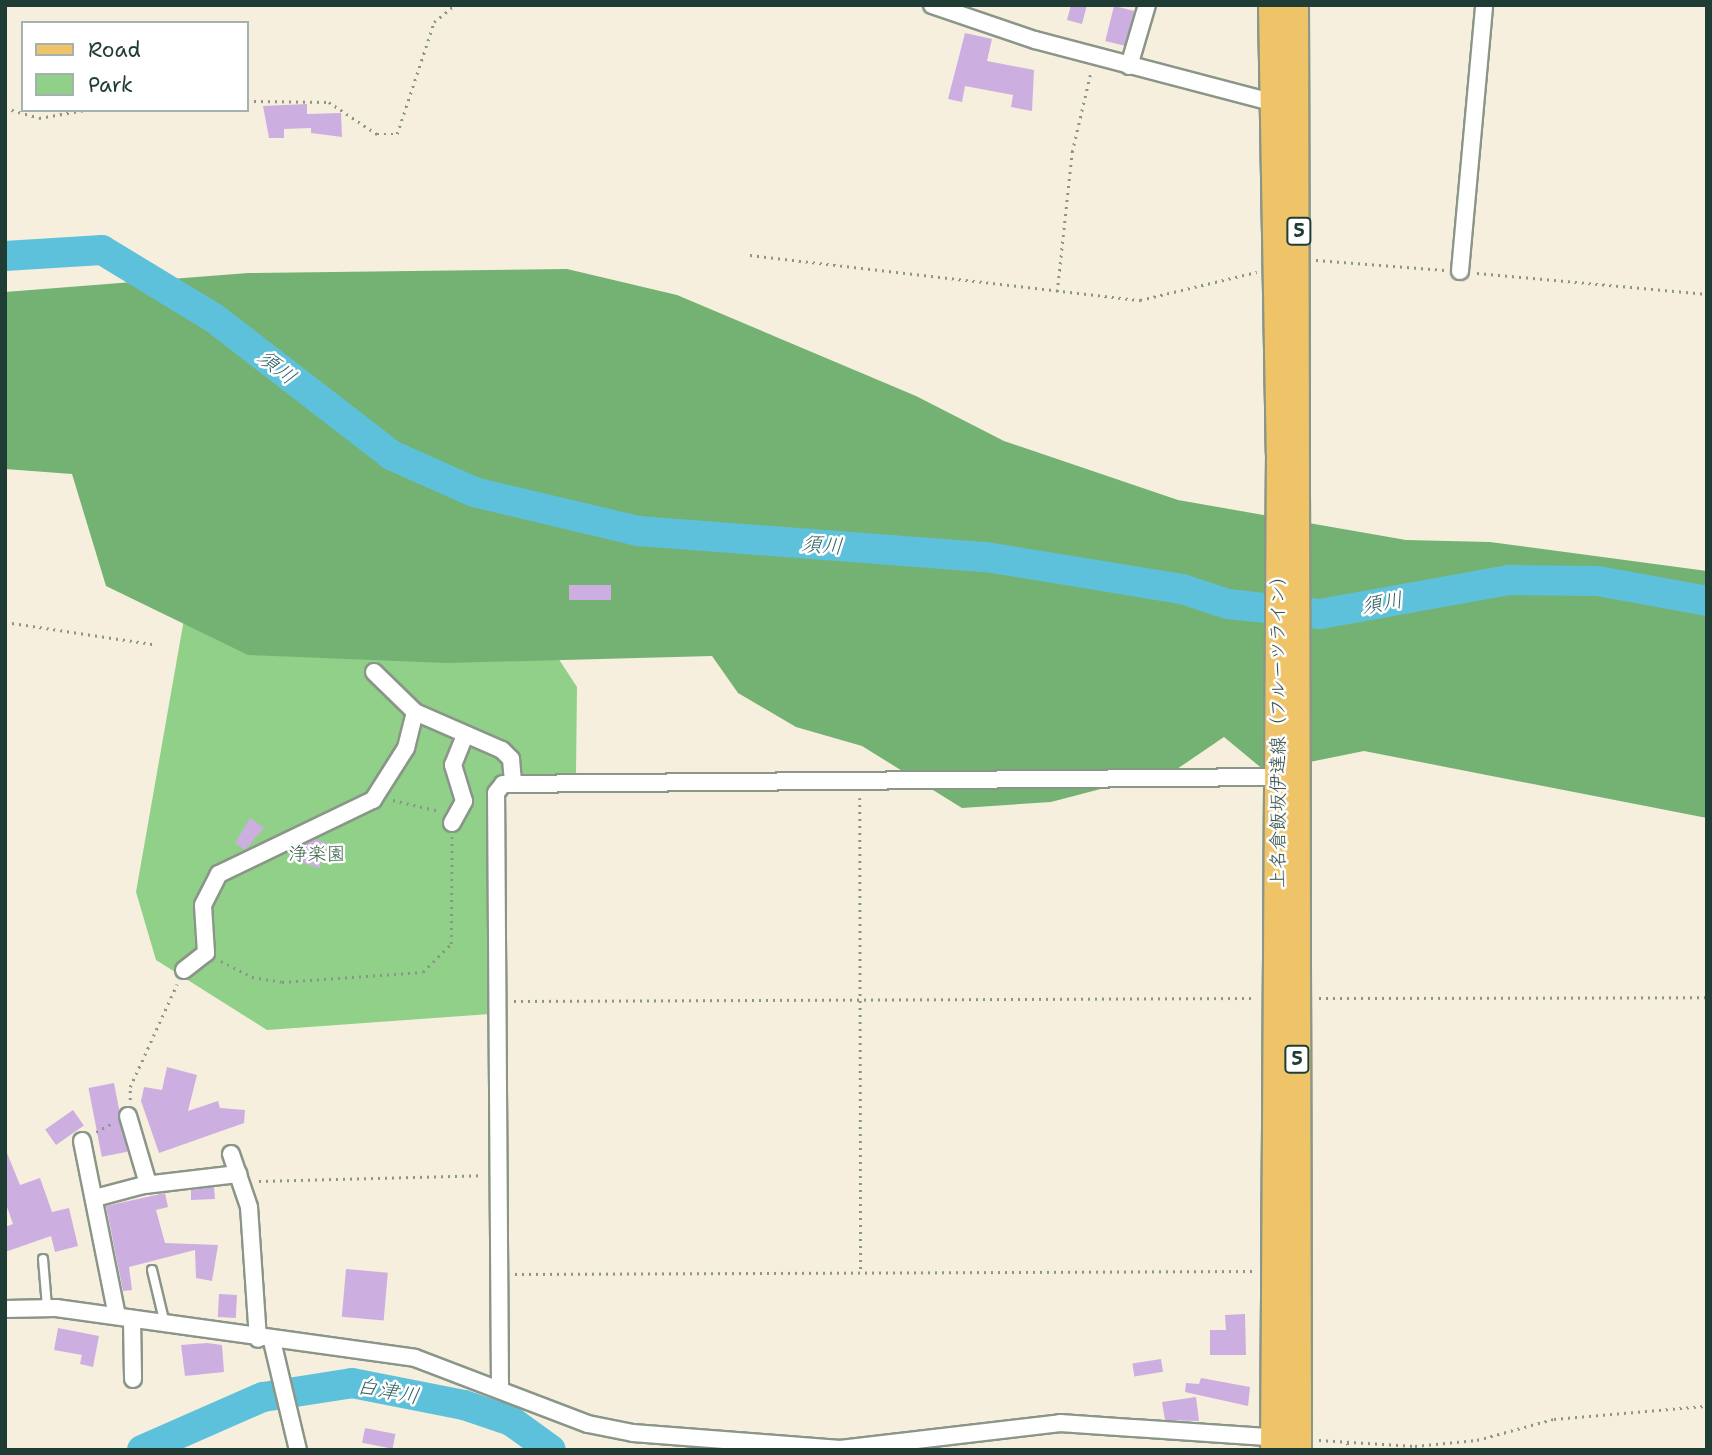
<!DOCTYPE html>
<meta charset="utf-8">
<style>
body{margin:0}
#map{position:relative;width:1712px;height:1455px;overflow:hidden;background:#f6efdd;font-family:"Shantell Sans","Klee One",sans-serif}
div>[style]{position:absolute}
.green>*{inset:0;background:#90d088}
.forest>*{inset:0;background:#74b274}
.river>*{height:30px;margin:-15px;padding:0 15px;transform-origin:15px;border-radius:15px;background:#5ec1dc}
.building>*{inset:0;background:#cdaee0;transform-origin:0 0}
.path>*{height:2.5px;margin-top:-1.25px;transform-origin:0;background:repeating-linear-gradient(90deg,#8a9688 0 2px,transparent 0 7px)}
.roads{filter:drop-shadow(2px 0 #8a9688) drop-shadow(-2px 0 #8a9688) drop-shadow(0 2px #8a9688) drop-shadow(0 -2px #8a9688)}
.lane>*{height:8px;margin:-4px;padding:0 4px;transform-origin:4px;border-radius:4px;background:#fff}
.street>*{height:16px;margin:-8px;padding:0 8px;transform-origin:8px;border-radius:8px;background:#fff}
.primary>*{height:26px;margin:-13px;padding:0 13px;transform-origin:13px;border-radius:13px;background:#efc469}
span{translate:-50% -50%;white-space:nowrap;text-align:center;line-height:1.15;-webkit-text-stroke:5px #fff;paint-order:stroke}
.shield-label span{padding:2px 5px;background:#fff;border:2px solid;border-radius:5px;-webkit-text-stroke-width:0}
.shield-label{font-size:18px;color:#1f3d34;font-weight:700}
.street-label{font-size:19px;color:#1f3d34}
.park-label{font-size:19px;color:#3b6249}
.water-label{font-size:21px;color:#326566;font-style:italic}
.frame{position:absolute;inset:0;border:7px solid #1f3d34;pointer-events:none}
.legend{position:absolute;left:21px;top:21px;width:228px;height:91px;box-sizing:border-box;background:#fff;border:2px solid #a5b1ae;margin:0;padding:9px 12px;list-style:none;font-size:21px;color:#1f3d34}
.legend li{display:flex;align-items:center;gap:14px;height:35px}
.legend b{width:35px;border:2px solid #a5b1ae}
</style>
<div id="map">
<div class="green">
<div style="clip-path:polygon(519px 598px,577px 687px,576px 774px,499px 776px,488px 792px,490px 1014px,267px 1030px,156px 960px,136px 892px,187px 602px)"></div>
</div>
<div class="forest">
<div style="clip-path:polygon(567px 269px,677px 295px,916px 396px,1004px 441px,1178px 500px,1406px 540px,1490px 542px,1707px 571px,1707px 818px,1364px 751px,1265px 771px,1224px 737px,1177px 769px,1051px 802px,962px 808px,862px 746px,796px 727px,738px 693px,712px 656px,447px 663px,248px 655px,106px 586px,72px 474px,5px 469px,5px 292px,248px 273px)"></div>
</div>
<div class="river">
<div style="left:5px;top:256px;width:97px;rotate:-3.5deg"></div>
<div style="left:102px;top:250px;width:131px;rotate:31.3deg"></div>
<div style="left:214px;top:318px;width:224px;rotate:37.7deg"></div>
<div style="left:391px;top:455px;width:91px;rotate:24deg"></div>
<div style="left:474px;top:492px;width:169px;rotate:13.4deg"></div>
<div style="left:638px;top:531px;width:349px;rotate:4.3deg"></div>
<div style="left:986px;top:557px;width:199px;rotate:9.3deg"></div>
<div style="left:1182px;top:589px;width:48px;rotate:18.1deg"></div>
<div style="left:1228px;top:604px;width:93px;rotate:6.2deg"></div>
<div style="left:1320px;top:614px;width:192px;rotate:-10.2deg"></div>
<div style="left:1509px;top:580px;width:89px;rotate:0.6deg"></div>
<div style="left:1598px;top:581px;width:111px;rotate:10.4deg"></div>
<div style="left:142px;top:1450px;width:132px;rotate:-23.7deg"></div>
<div style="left:263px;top:1397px;width:90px;rotate:-8.9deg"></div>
<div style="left:352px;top:1383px;width:114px;rotate:11.1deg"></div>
<div style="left:464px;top:1405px;width:50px;rotate:18.8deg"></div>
<div style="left:511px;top:1421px;width:49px;rotate:35.9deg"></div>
</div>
<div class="building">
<div style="clip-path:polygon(1071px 5px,1087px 5px,1082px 24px,1067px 20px)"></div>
<div style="left:1114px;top:6px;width:21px;height:36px;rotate:14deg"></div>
<div style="clip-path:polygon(965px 33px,992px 39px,987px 61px,1034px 70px,1032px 111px,1011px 107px,1013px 95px,965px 86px,962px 102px,948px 99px)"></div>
<div style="clip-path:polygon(307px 104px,307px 114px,341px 113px,342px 137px,311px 133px,311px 128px,284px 129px,284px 138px,269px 138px,263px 106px)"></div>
<div style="left:611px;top:585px;width:15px;height:42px;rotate:90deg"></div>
<div style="clip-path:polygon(250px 818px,264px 828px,245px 850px,235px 843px)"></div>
<div style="clip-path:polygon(315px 839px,328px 844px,319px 868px,295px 860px,299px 847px)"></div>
<div style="clip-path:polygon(167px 1067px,197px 1075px,188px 1111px,218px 1101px,220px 1108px,245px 1110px,244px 1123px,159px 1153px,141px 1101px,144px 1087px,162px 1090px)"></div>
<div style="left:114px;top:1083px;width:70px;height:26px;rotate:79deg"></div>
<div style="left:73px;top:1110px;width:19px;height:34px;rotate:55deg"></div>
<div style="clip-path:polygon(5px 1148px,20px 1185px,40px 1178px,52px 1212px,69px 1208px,78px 1246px,55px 1252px,51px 1236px,5px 1252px,5px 1227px,13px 1224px,5px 1201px)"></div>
<div style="clip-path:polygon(214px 1187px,215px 1199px,191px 1200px,191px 1190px)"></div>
<div style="clip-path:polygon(165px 1193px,168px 1207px,156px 1210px,165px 1243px,218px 1245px,212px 1281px,196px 1278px,195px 1250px,129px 1267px,132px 1290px,123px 1291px,106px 1206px)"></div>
<div style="left:346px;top:1269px;width:42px;height:48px;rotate:5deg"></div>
<div style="left:219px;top:1294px;width:18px;height:23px;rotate:3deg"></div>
<div style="clip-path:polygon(1245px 1314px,1246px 1355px,1210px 1355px,1210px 1330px,1226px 1330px,1225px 1315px)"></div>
<div style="clip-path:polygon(58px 1328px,99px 1336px,93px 1367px,80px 1364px,82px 1355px,54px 1350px)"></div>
<div style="clip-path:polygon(207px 1343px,222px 1345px,224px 1372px,185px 1376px,181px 1345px)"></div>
<div style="left:1161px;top:1359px;width:13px;height:29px;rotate:81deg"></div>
<div style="clip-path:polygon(1201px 1378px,1250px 1387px,1248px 1406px,1185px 1392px,1186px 1383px,1199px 1384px)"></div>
<div style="clip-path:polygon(1196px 1397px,1199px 1421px,1165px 1420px,1162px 1402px)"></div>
<div style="left:365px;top:1428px;width:31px;height:15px;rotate:11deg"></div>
</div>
<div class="path">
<div style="left:247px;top:101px;width:82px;rotate:0.7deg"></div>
<div style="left:329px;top:102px;width:58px;rotate:33.7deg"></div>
<div style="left:377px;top:134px;width:20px"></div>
<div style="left:397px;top:134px;width:118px;rotate:-71.7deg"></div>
<div style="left:434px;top:22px;width:27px;rotate:-39deg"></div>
<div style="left:5px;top:108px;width:35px;rotate:16deg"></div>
<div style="left:39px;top:118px;width:47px;rotate:-9.9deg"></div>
<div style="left:750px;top:255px;width:393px;rotate:6.6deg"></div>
<div style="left:1140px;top:300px;width:120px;rotate:-13.5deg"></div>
<div style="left:1316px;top:260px;width:129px;rotate:4.4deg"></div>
<div style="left:1477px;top:273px;width:231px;rotate:5.2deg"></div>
<div style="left:1057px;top:292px;width:141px;rotate:-83.9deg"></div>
<div style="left:1072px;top:152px;width:83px;rotate:-76.8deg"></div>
<div style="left:5px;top:622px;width:149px;rotate:8.5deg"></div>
<div style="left:860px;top:798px;width:473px;rotate:89.9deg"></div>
<div style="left:393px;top:800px;width:48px;rotate:13.2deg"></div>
<div style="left:221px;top:961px;width:35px;rotate:27deg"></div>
<div style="left:252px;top:977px;width:30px;rotate:9deg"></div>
<div style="left:282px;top:982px;width:141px;rotate:-4.1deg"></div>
<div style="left:423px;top:972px;width:40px;rotate:-45deg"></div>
<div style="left:451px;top:944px;width:107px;rotate:-89.5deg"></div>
<div style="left:1319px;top:998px;width:388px;rotate:-0.1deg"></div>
<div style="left:514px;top:1001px;width:742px;rotate:-0.23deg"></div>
<div style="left:130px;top:1100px;width:13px;rotate:-90deg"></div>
<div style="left:130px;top:1087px;width:113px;rotate:-65.5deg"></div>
<div style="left:96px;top:1132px;width:18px;rotate:-29deg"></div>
<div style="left:259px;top:1181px;width:224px;rotate:-1.5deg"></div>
<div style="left:515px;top:1274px;width:739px;rotate:-0.23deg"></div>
<div style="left:1319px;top:1440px;width:96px;rotate:3.6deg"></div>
<div style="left:1415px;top:1446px;width:62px;rotate:-5.5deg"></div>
<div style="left:1477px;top:1440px;width:80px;rotate:-15.3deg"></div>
<div style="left:1554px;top:1419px;width:154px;rotate:-4.9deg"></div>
<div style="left:1347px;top:1443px;width:9px;rotate:49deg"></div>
</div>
<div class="roads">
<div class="lane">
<div style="left:43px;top:1259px;width:48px;rotate:85.2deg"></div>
<div style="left:152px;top:1270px;width:56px;rotate:76.5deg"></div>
</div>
<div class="street">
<div style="left:932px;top:5px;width:109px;rotate:18.8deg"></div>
<div style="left:1035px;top:40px;width:255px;rotate:14.7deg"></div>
<div style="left:1129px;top:66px;width:64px;rotate:-73.6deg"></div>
<div style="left:1460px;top:271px;width:267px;rotate:-84.8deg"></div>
<div style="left:374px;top:672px;width:57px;rotate:44.3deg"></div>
<div style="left:415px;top:712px;width:95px;rotate:23.6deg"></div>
<div style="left:502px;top:750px;width:13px;rotate:45deg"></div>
<div style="left:511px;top:759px;width:25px;rotate:85deg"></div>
<div style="left:452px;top:823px;width:25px;rotate:-61deg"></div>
<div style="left:464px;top:801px;width:38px;rotate:-107deg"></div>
<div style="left:453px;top:765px;width:32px;rotate:-68deg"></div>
<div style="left:184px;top:970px;width:28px;rotate:-38deg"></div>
<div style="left:206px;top:953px;width:48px;rotate:-93.6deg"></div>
<div style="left:203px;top:905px;width:35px;rotate:-63deg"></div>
<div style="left:219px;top:874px;width:171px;rotate:-25.7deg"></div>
<div style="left:373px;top:800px;width:62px;rotate:-57.6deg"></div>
<div style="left:406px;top:748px;width:37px;rotate:-76deg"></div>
<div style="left:128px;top:1116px;width:71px;rotate:73.6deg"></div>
<div style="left:82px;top:1141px;width:178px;rotate:78.7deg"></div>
<div style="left:231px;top:1154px;width:56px;rotate:71.2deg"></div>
<div style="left:249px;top:1207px;width:132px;rotate:86.1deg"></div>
<div style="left:95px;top:1198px;width:51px;rotate:-14.9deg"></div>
<div style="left:144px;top:1185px;width:95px;rotate:-6.7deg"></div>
<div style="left:5px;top:1309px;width:51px;rotate:-1.1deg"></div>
<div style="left:56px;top:1308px;width:362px;rotate:7.9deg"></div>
<div style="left:415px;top:1358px;width:185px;rotate:20.9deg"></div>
<div style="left:588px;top:1424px;width:46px;rotate:11.3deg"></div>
<div style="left:633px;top:1433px;width:208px;rotate:4.4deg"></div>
<div style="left:840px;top:1449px;width:222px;rotate:-6.7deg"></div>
<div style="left:1060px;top:1423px;width:222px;rotate:3.9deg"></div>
<div style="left:132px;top:1319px;width:60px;rotate:89deg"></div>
<div style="left:272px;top:1341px;width:112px;rotate:76.6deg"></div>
<div style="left:500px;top:1389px;width:596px;rotate:-90.38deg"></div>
<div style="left:496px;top:793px;width:11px;rotate:-52deg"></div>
<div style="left:503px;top:784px;width:774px;rotate:-0.52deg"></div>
</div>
<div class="primary">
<div style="left:1272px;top:5px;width:448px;rotate:89deg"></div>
<div style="left:1280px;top:453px;width:997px;rotate:90.34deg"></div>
<div style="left:1295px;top:5px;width:1445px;rotate:89.88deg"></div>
</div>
</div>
<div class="shield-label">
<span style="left:1299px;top:231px">5</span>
<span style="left:1297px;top:1059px">5</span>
</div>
<div class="street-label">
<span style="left:1278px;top:727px;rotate:-90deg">上名倉飯坂伊達線（フルーツライン）</span>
</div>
<div class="park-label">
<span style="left:317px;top:854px">浄楽園</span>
</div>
<div class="water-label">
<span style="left:277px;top:367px;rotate:38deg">須川</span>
<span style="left:822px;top:545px;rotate:4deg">須川</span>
<span style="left:1382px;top:603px;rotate:-10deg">須川</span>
<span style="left:388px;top:1391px;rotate:10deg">白津川</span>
</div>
<div class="frame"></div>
<ul class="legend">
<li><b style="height:9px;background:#efc469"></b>Road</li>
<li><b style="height:19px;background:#90d088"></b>Park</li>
</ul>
</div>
